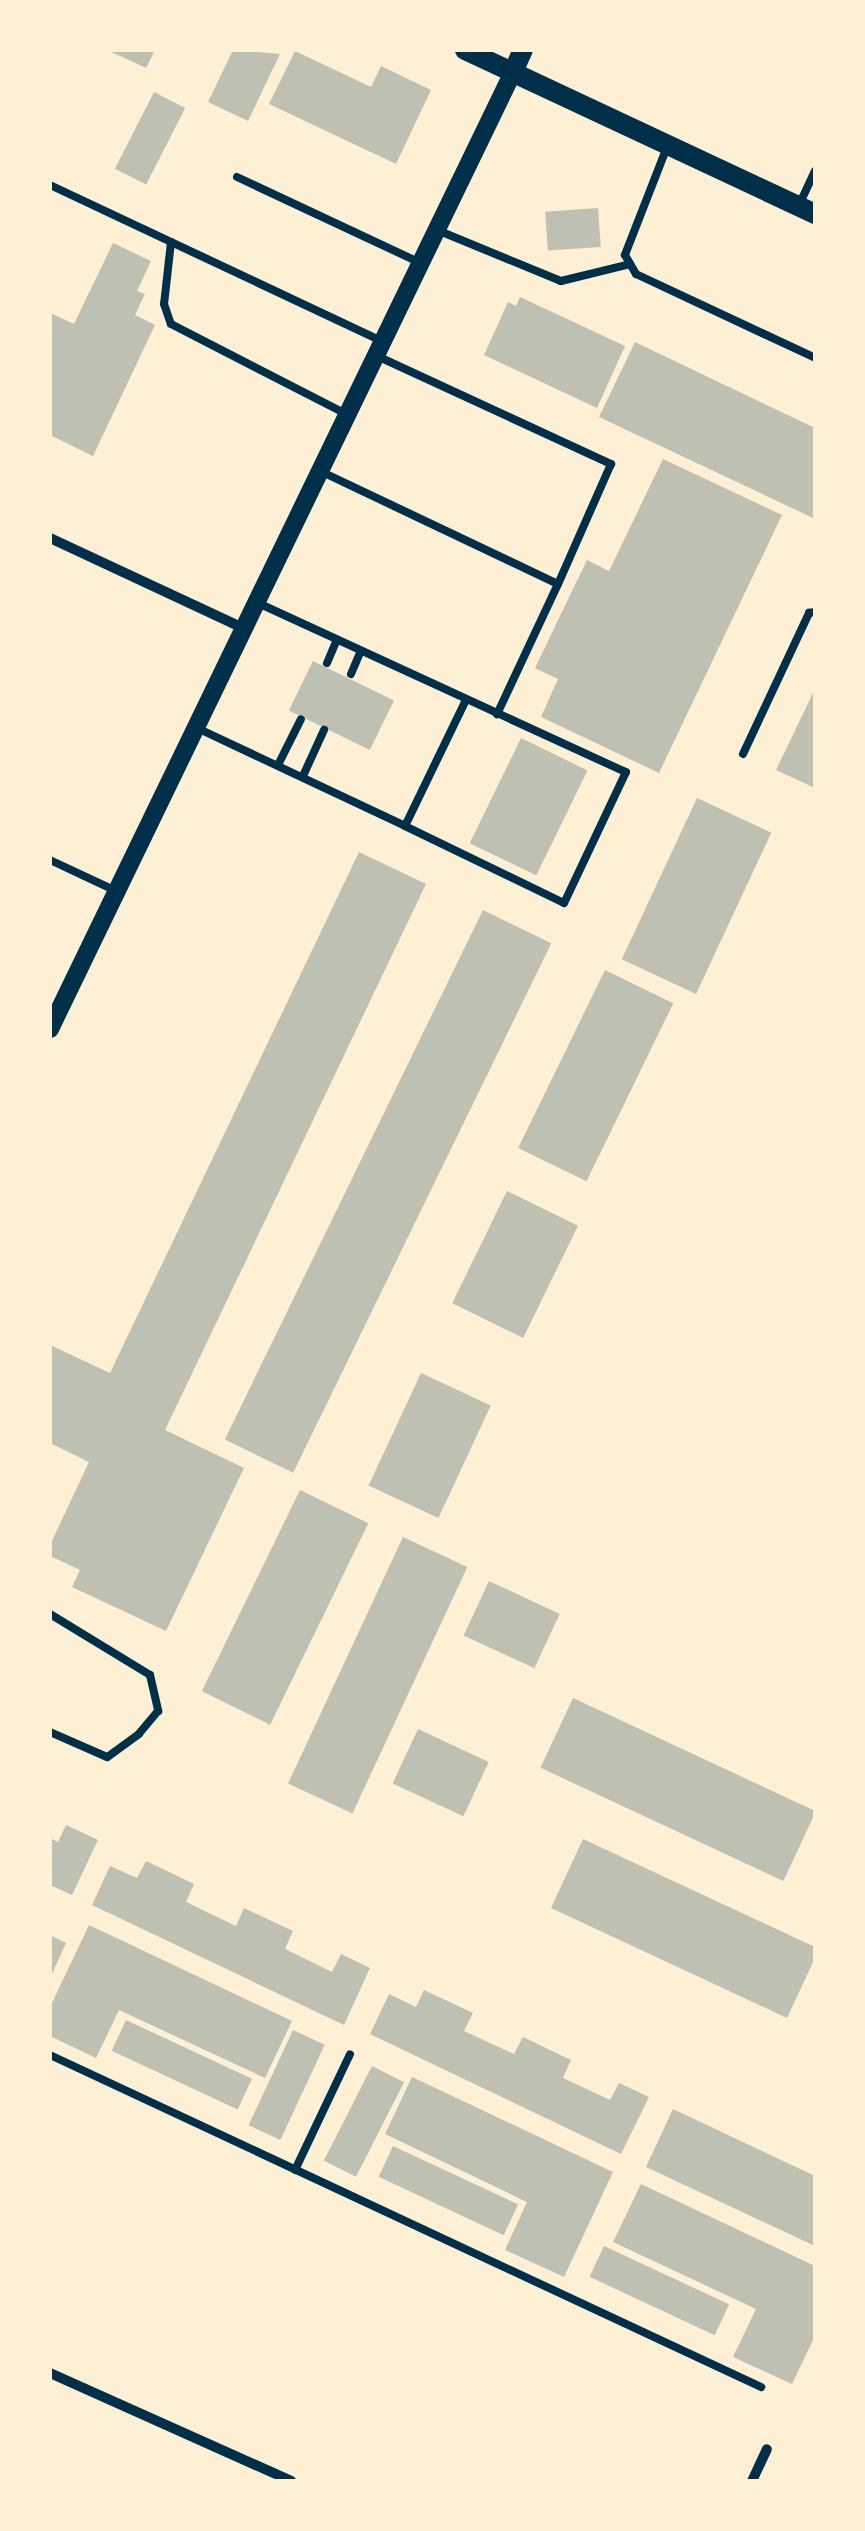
<!DOCTYPE html>
<style>
body{margin:0}
#map{position:relative;width:865px;height:2531px;overflow:hidden;background:#fdf0d5;font-family:"Titillium Web",sans-serif}
div>[style]{position:absolute}
.building>*{inset:0;background:#bec0b2;transform-origin:0 0}
.service>*{height:8px;margin:-4px;padding:0 4px;transform-origin:4px;border-radius:4px;background:#003049}
.minor>*{height:10px;margin:-5px;padding:0 5px;transform-origin:5px;border-radius:5px;background:#003049}
.tertiary>*{height:18px;margin:-9px;padding:0 9px;transform-origin:9px;border-radius:9px;background:#003049}
.secondary>*{height:20px;margin:-10px;padding:0 10px;transform-origin:10px;border-radius:10px;background:#003049}
span{translate:-50% -50%;white-space:nowrap;text-align:center;line-height:1.15;-webkit-text-stroke:8px #fdf0d5;paint-order:stroke}
.frame{position:absolute;inset:0;border:52px solid #fdf0d5;pointer-events:none}
</style>
<div id="map">
<div class="building">
<div style="clip-path:polygon(107px 50px,155px 50px,146px 68px)"></div>
<div style="clip-path:polygon(233px 50px,280px 54px,248px 121px,208px 102px)"></div>
<div style="clip-path:polygon(295px 51px,371px 87px,381px 66px,431px 90px,396px 164px,269px 104px)"></div>
<div style="left:154px;top:92px;width:35px;height:86px;rotate:27deg"></div>
<div style="left:598px;top:208px;width:39px;height:53px;rotate:86deg"></div>
<div style="clip-path:polygon(113px 243px,151px 261px,137px 291px,145px 294px,135px 315px,155px 325px,93px 456px,50px 435px,50px 313px,74px 324px)"></div>
<div style="clip-path:polygon(520px 297px,625px 346px,597px 408px,484px 355px,508px 302px,516px 306px)"></div>
<div style="clip-path:polygon(635px 342px,815px 428px,813px 518px,599px 417px)"></div>
<div style="clip-path:polygon(663px 459px,782px 515px,659px 773px,541px 717px,558px 679px,535px 668px,587px 560px,609px 571px)"></div>
<div style="left:313px;top:661px;width:90px;height:55px;rotate:26deg"></div>
<div style="clip-path:polygon(815px 689px,815px 788px,776px 770px)"></div>
<div style="left:521px;top:738px;width:74px;height:117px;rotate:26deg"></div>
<div style="left:697px;top:798px;width:82px;height:178px;rotate:25deg"></div>
<div style="clip-path:polygon(359px 852px,426px 884px,165px 1430px,244px 1468px,166px 1631px,72px 1587px,80px 1570px,50px 1556px,50px 1545px,89px 1462px,50px 1443px,50px 1345px,110px 1373px)"></div>
<div style="left:483px;top:910px;width:76px;height:589px;rotate:26deg"></div>
<div style="left:605px;top:970px;width:76px;height:198px;rotate:26deg"></div>
<div style="left:507px;top:1191px;width:79px;height:125px;rotate:26deg"></div>
<div style="left:421px;top:1373px;width:77px;height:124px;rotate:25deg"></div>
<div style="left:300px;top:1490px;width:76px;height:224px;rotate:26deg"></div>
<div style="left:403px;top:1537px;width:71px;height:272px;rotate:25deg"></div>
<div style="left:489px;top:1581px;width:78px;height:60px;rotate:25deg"></div>
<div style="left:573px;top:1698px;width:268px;height:77px;rotate:25deg"></div>
<div style="left:418px;top:1729px;width:78px;height:60px;rotate:25deg"></div>
<div style="clip-path:polygon(66px 1825px,98px 1840px,72px 1895px,50px 1885px,50px 1838px,58px 1842px)"></div>
<div style="clip-path:polygon(583px 1839px,815px 1947px,815px 1958px,787px 2018px,551px 1908px)"></div>
<div style="clip-path:polygon(146px 1861px,194px 1884px,186px 1902px,236px 1926px,244px 1908px,293px 1931px,285px 1949px,332px 1972px,341px 1954px,370px 1968px,344px 2025px,92px 1905px,110px 1866px,137px 1878px)"></div>
<div style="clip-path:polygon(89px 1925px,292px 2021px,265px 2078px,119px 2010px,96px 2058px,50px 2036px,50px 2007px)"></div>
<div style="clip-path:polygon(50px 1935px,66px 1943px,50px 1978px)"></div>
<div style="clip-path:polygon(424px 1990px,473px 2013px,464px 2031px,514px 2054px,523px 2037px,571px 2060px,563px 2078px,610px 2100px,619px 2083px,649px 2097px,621px 2154px,370px 2034px,389px 1994px,416px 2007px)"></div>
<div style="left:126px;top:2020px;width:139px;height:34px;rotate:25deg"></div>
<div style="left:293px;top:2030px;width:35px;height:105px;rotate:25deg"></div>
<div style="left:372px;top:2066px;width:36px;height:106px;rotate:27deg"></div>
<div style="clip-path:polygon(412px 2077px,613px 2172px,564px 2277px,505px 2250px,527px 2202px,385px 2134px)"></div>
<div style="clip-path:polygon(673px 2109px,815px 2176px,815px 2246px,646px 2167px)"></div>
<div style="left:393px;top:2146px;width:138px;height:34px;rotate:25deg"></div>
<div style="clip-path:polygon(641px 2184px,815px 2266px,815px 2336px,792px 2384px,733px 2357px,756px 2309px,613px 2242px)"></div>
<div style="left:604px;top:2246px;width:138px;height:34px;rotate:25deg"></div>
</div>
<div class="service">
<div style="left:667px;top:147px;width:116px;rotate:111.3deg"></div>
<div style="left:625px;top:255px;width:22px;rotate:60deg"></div>
<div style="left:636px;top:274px;width:198px;rotate:25.1deg"></div>
<div style="left:237px;top:177px;width:203px;rotate:25.1deg"></div>
<div style="left:50px;top:185px;width:369px;rotate:25.2deg"></div>
<div style="left:800px;top:203px;width:35px;rotate:-65deg"></div>
<div style="left:437px;top:230px;width:134px;rotate:22.4deg"></div>
<div style="left:561px;top:281px;width:71px;rotate:-13.8deg"></div>
<div style="left:171px;top:242px;width:62px;rotate:96.4deg"></div>
<div style="left:164px;top:304px;width:21px;rotate:71deg"></div>
<div style="left:171px;top:324px;width:197px;rotate:27.2deg"></div>
<div style="left:377px;top:356px;width:258px;rotate:24.8deg"></div>
<div style="left:611px;top:464px;width:131px;rotate:113.8deg"></div>
<div style="left:320px;top:471px;width:263px;rotate:25.4deg"></div>
<div style="left:558px;top:584px;width:144px;rotate:115.1deg"></div>
<div style="left:258px;top:603px;width:405px;rotate:24.7deg"></div>
<div style="left:626px;top:772px;width:145px;rotate:115.3deg"></div>
<div style="left:564px;top:903px;width:177px;rotate:-154.2deg"></div>
<div style="left:327px;top:663px;width:25px;rotate:-67deg"></div>
<div style="left:351px;top:674px;width:25px;rotate:-67deg"></div>
<div style="left:197px;top:728px;width:230px;rotate:25.2deg"></div>
<div style="left:405px;top:826px;width:140px;rotate:-64.2deg"></div>
<div style="left:743px;top:754px;width:156px;rotate:-64.9deg"></div>
<div style="left:809px;top:613px;width:6px;rotate:-9deg"></div>
<div style="left:278px;top:765px;width:51px;rotate:-63.4deg"></div>
<div style="left:303px;top:776px;width:51px;rotate:-65.5deg"></div>
<div style="left:50px;top:860px;width:71px;rotate:25.1deg"></div>
<div style="left:50px;top:1614px;width:117px;rotate:31.4deg"></div>
<div style="left:150px;top:1675px;width:37px;rotate:77deg"></div>
<div style="left:158px;top:1711px;width:30px;rotate:130deg"></div>
<div style="left:139px;top:1734px;width:39px;rotate:144deg"></div>
<div style="left:107px;top:1757px;width:62px;rotate:-156.3deg"></div>
<div style="left:50px;top:2055px;width:785px;rotate:25.03deg"></div>
<div style="left:295px;top:2170px;width:128px;rotate:-64.6deg"></div>
</div>
<div class="minor">
<div style="left:50px;top:538px;width:215px;rotate:25deg"></div>
<div style="left:50px;top:2373px;width:264px;rotate:24.1deg"></div>
<div style="left:752px;top:2481px;width:35px;rotate:-65deg"></div>
</div>
<div class="tertiary">
<div style="left:50px;top:1029px;width:1063px;rotate:-64.18deg"></div>
</div>
<div class="secondary">
<div style="left:465px;top:50px;width:387px;rotate:25.1deg"></div>
<div style="left:513px;top:72px;width:24px;rotate:-66deg"></div>
</div>
<div class="frame"></div>
</div>
